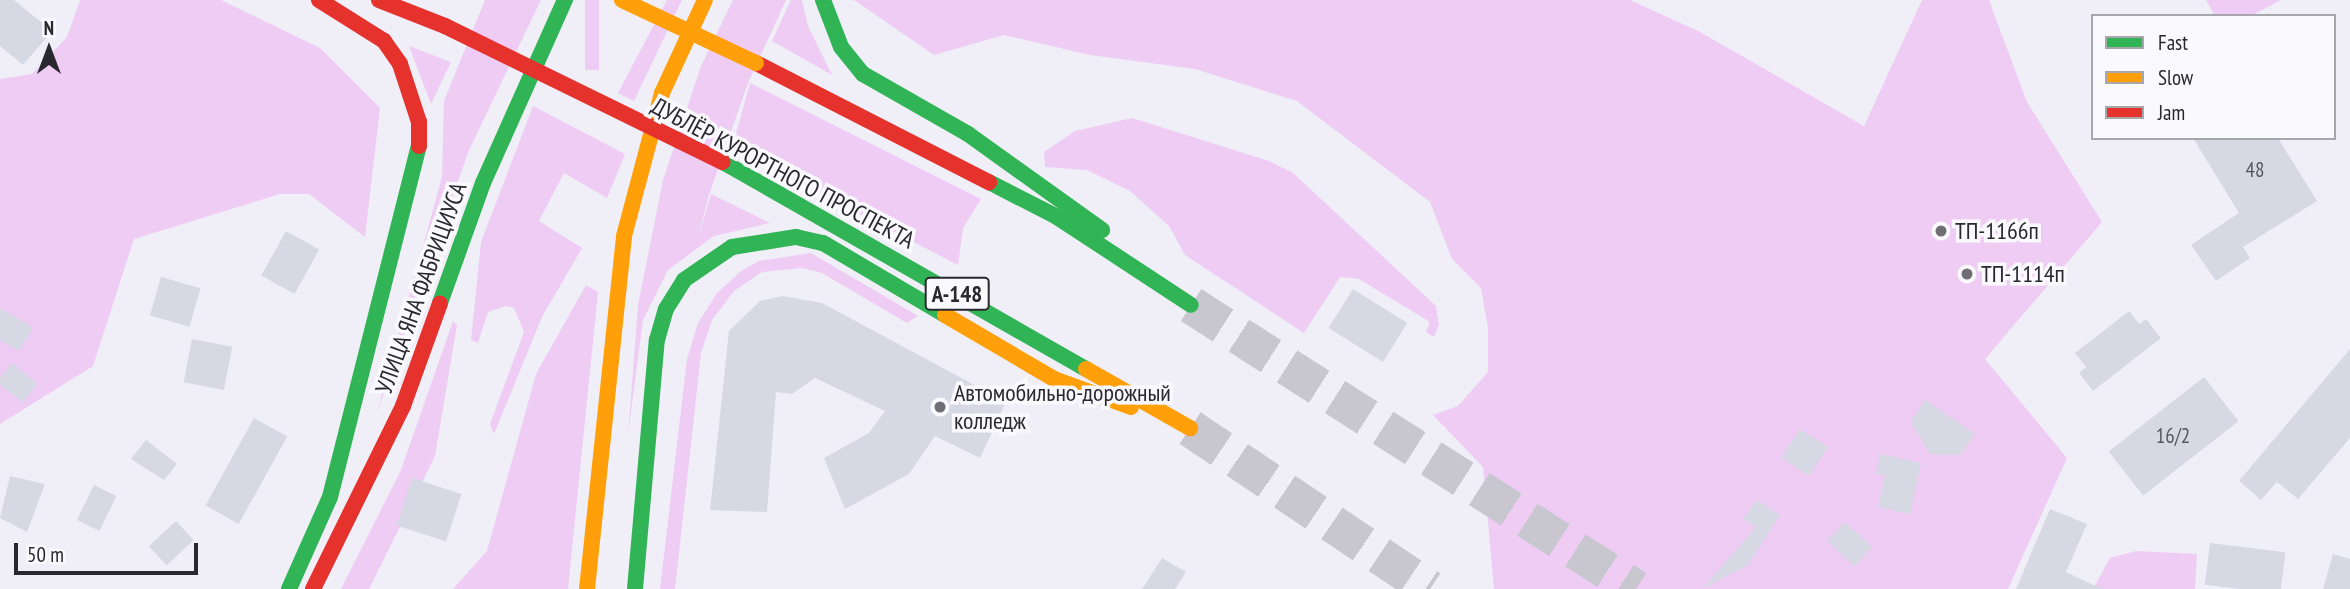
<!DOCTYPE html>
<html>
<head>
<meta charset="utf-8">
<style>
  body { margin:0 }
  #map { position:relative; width:2350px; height:589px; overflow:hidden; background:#f0eff8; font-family:"PT Sans Narrow",sans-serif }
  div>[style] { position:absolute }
  .green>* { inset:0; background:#eeccf4; transform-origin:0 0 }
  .building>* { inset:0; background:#d6d8e4; transform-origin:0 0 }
  .primary-tunnel>* { height:38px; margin-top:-19px; transform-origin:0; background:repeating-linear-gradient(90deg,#c8c7d0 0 38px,transparent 0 57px) }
  .fast>* { height:16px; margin:-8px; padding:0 8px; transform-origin:8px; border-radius:8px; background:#30b455 }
  .slow>* { height:16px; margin:-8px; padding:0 8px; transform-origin:8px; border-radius:8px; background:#ff9f0a }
  .jam>* { height:16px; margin:-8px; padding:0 8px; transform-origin:8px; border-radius:8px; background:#e5322d }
  .slow-bridge>* { height:16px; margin:-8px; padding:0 8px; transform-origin:8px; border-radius:8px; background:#ff9f0a }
  .jam-bridge>* { height:16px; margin:-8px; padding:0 8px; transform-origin:8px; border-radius:8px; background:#e5322d }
  .dots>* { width:19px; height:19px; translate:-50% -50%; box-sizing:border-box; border:4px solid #fafafe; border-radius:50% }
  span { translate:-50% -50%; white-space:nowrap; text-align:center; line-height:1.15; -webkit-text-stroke:7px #fafafe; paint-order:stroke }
  .number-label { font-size:21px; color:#56565e }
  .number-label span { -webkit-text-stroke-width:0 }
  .shield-label span { padding:2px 5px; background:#fafafe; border:2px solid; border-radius:5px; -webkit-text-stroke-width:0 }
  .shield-label { font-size:23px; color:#29282f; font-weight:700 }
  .street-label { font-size:24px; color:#29282f }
  .poi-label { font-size:24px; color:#29282f }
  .left { translate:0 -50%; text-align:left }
  .legend { position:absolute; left:2091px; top:14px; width:245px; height:126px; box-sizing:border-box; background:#fafafe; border:2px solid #a6a6ab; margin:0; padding:9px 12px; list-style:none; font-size:21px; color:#29282f }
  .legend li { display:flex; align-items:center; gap:14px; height:35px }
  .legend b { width:35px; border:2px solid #a6a6ab }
  .north { position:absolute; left:14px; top:14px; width:70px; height:70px; -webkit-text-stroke:5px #fafafe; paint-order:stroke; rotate:0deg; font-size:19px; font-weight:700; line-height:28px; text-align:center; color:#29282f }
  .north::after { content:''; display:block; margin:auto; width:24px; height:32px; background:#29282f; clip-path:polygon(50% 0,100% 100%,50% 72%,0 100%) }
  .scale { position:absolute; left:14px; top:543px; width:184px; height:32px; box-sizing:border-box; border:4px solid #29282f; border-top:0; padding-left:9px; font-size:21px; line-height:24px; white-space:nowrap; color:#29282f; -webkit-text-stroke:5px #fafafe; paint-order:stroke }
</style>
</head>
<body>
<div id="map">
  <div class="green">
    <i style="clip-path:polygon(80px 0,221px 0,320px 48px,380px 108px,365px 237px,309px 194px,280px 194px,134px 239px,93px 366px,0 424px,0 79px,32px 74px,67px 37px)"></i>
    <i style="clip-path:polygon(485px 0,541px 0,469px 150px,377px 413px,442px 177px,444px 101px)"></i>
    <i style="left:585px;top:0;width:14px;height:70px"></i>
    <i style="clip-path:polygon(667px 0,682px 0,634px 101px,618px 93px)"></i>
    <i style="clip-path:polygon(733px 0,786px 0,748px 83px,709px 195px,698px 239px,711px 194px,770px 223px,714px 236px,668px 270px,643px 320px,628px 435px,638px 305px,663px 180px,701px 66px)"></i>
    <i style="clip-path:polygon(791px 0,802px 0,808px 26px,832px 75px,772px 41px)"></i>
    <i style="clip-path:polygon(854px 0,1630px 0,1700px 32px,1864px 126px,1922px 0,1989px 0,2027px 102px,2102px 222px,1985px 359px,2067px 458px,2008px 589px,1494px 589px,1483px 467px,1433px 415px,1458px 406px,1488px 372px,1488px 328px,1481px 288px,1452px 259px,1430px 202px,1297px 101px,1195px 69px,1090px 55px,1004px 35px,934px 55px)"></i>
    <i style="clip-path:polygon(2206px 0,2281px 0,2251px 16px,2215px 16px)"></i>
    <i style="clip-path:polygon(409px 46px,451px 62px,431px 104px)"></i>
    <i style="clip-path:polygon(750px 83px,981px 199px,963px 228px,958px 265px,732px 148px)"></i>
    <i style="clip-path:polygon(533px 106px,625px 154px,607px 198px,564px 173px,539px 221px,582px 248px,542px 317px,494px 434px,490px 424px,524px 332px,514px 308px,506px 306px,488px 312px,478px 343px,471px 340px,481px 242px)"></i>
    <i style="clip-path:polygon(1132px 118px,1269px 161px,1293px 173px,1436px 306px,1439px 325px,1434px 337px,1426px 332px,1430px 322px,1359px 279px,1340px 277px,1304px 333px,1185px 255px,1169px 226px,1130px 191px,1087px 170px,1045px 167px,1044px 152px,1075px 131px)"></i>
    <i style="clip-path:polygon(811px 253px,918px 316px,907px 323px,822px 273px,802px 268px,762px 272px,734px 291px,712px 320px,701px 353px,675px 589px,660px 589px,687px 359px,698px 323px,717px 293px,741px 271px,759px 261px)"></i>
    <i style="clip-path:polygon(586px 285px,598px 292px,568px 589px,453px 589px,487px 551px,536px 374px)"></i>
    <i style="clip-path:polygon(453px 321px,457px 325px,435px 456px,369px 589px,341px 589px,401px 470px)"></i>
    <i style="clip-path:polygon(2136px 551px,2197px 554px,2195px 589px,2093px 589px,2110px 558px)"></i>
  </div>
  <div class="building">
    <i style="clip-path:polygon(0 0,14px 0,52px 31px,23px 65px,0 46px)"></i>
    <i style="clip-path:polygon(2193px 138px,2278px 138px,2317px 201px,2243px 247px,2250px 258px,2216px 281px,2191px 245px,2239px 213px)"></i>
    <i style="left:286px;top:231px;width:38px;height:51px;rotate:29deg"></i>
    <i style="left:161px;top:277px;width:41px;height:40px;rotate:16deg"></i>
    <i style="left:1353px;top:289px;width:64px;height:46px;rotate:32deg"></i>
    <i style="clip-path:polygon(783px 296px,822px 303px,1006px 402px,980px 458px,935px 436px,909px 474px,845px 509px,824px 458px,869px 433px,885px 411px,815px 378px,792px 394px,776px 392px,767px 512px,710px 510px,729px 331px,760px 301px)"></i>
    <i style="clip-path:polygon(0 308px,33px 328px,19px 351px,0 340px)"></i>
    <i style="clip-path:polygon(2129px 311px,2139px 324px,2146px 319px,2161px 338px,2093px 391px,2079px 373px,2086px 367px,2075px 353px)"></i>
    <i style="left:192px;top:339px;width:41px;height:44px;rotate:11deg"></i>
    <i style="clip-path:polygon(2350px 349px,2350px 438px,2298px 499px,2277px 482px,2261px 500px,2239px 481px)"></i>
    <i style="left:12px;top:363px;width:33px;height:24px;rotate:39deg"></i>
    <i style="left:2204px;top:377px;width:56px;height:121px;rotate:52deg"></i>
    <i style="clip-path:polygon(1925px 400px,1975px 434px,1960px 455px,1930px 454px,1911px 422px)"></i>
    <i style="left:254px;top:418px;width:38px;height:100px;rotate:29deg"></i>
    <i style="left:1800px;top:429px;width:33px;height:34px;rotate:33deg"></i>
    <i style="clip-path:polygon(146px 440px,177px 464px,164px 480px,131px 459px)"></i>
    <i style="clip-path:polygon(1880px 454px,1921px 463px,1910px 514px,1878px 507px,1885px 476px,1876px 474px)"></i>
    <i style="clip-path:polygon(10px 476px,45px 484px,27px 532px,0 518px)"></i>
    <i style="left:412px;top:478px;width:52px;height:50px;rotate:18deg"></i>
    <i style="left:94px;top:485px;width:25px;height:39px;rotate:26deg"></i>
    <i style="clip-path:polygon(1756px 500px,1780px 515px,1748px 565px,1702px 589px,1756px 527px,1743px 519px)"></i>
    <i style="clip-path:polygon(2050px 509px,2087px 524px,2066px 572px,2102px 589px,2016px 589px)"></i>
    <i style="left:176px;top:521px;width:26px;height:37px;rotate:47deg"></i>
    <i style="left:1845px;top:522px;width:37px;height:26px;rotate:43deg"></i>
    <i style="left:2210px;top:543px;width:76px;height:42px;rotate:7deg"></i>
    <i style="clip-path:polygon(2333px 554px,2350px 559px,2350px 589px,2323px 589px)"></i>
    <i style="clip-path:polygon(1162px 558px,1186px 572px,1175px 589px,1142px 589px)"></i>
  </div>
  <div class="primary-tunnel">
    <i style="left:1191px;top:305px;width:528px;rotate:32.55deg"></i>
    <i style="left:1190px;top:428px;width:289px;rotate:33.9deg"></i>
  </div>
  <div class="fast">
    <i style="left:823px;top:0;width:50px;rotate:69deg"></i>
    <i style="left:841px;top:47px;width:35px;rotate:51deg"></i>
    <i style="left:863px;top:74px;width:121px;rotate:29.7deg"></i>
    <i style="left:968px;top:134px;width:165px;rotate:35.6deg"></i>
    <i style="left:723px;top:162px;width:418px;rotate:29.7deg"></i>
    <i style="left:989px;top:182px;width:76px;rotate:27.2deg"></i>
    <i style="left:1057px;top:217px;width:160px;rotate:33.3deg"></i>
    <i style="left:440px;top:303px;width:127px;rotate:-70.3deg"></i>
    <i style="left:483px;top:183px;width:201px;rotate:-65.9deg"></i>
    <i style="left:289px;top:589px;width:101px;rotate:-66deg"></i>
    <i style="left:330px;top:497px;width:362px;rotate:-75.8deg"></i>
    <i style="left:635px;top:589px;width:250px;rotate:-85deg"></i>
    <i style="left:657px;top:340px;width:32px;rotate:-74deg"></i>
    <i style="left:666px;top:309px;width:34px;rotate:-58deg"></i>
    <i style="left:684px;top:280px;width:58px;rotate:-34.5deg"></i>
    <i style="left:732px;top:247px;width:65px;rotate:-8.9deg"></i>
    <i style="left:796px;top:237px;width:28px;rotate:13deg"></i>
    <i style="left:823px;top:243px;width:142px;rotate:30.5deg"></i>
  </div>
  <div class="slow">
    <i style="left:945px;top:315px;width:126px;rotate:30.4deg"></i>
    <i style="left:1054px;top:379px;width:82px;rotate:20deg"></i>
    <i style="left:1086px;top:369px;width:120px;rotate:29.6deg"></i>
    <i style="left:587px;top:589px;width:355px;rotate:-84deg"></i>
    <i style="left:624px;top:236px;width:148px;rotate:-75.1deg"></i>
    <i style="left:662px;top:93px;width:102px;rotate:-65.2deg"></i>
  </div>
  <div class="jam">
    <i style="left:319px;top:0;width:77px;rotate:32.2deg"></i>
    <i style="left:384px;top:41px;width:28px;rotate:55deg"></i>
    <i style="left:400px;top:64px;width:61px;rotate:71.9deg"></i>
    <i style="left:419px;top:122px;width:24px;rotate:90deg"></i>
    <i style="left:379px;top:0;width:71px;rotate:21.5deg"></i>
    <i style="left:756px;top:63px;width:262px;rotate:27.1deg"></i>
    <i style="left:313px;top:589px;width:204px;rotate:-63.8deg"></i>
    <i style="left:403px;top:406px;width:109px;rotate:-70.2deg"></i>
  </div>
  <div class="slow-bridge">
    <i style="left:622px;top:0;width:148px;rotate:25.2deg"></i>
  </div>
  <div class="jam-bridge">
    <i style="left:445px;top:26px;width:309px;rotate:26.1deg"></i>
  </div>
  <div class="dots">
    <i style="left:1941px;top:231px;background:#6f6e75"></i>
    <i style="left:1967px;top:274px;background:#6f6e75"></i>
    <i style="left:940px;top:407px;background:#6f6e75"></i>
  </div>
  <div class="number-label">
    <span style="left:2255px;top:170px">48</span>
    <span style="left:2173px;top:436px">16/2</span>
  </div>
  <div class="shield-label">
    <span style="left:957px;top:294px">А-148</span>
  </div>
  <div class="street-label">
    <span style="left:783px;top:173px;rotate:28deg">ДУБЛЁР КУРОРТНОГО ПРОСПЕКТА</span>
    <span style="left:421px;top:288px;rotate:-70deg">УЛИЦА ЯНА ФАБРИЦИУСА</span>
  </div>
  <div class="poi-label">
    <span class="left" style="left:1955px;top:231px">ТП-1166п</span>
    <span class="left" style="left:1981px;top:274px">ТП-1114п</span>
    <span class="left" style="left:954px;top:407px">Автомобильно-дорожный<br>колледж</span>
  </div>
  <ul class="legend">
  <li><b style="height:9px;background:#30b455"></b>Fast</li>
  <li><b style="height:9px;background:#ff9f0a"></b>Slow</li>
  <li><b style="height:9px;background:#e5322d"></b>Jam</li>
  </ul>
  <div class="north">N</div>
  <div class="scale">50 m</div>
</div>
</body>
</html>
